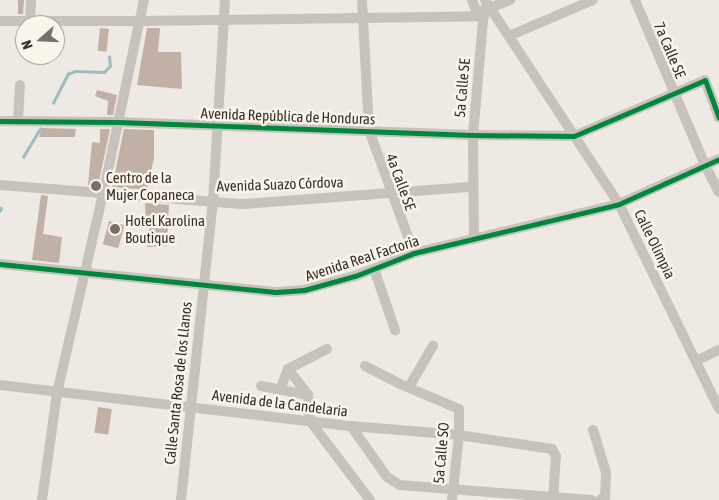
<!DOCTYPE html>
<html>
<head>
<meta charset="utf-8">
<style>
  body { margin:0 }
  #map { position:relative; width:719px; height:500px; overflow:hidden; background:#eeeae3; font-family:"Asap Condensed",sans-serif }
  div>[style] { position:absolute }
  .stream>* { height:2.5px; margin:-1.25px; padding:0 1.25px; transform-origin:1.25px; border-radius:1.25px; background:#9fbcbf }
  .building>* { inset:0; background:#c1b0a5; transform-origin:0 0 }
  .minor>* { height:10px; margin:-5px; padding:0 5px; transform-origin:5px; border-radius:5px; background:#c7c2bc }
  .cycleway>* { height:5px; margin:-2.5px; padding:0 2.5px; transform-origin:2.5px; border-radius:2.5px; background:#00873e }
  .dots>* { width:14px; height:14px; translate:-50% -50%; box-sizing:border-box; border:2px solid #faf5eb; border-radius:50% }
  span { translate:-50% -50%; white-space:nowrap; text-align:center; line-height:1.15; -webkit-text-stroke:5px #faf5eb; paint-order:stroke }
  .street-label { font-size:15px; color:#383029 }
  .poi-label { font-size:15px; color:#383029 }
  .left { translate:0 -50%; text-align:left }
  .north { position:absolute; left:15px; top:15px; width:50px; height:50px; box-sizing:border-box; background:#faf5eb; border:1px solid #aca69d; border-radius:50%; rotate:250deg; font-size:14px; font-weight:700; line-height:20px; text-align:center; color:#383029 }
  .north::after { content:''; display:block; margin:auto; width:18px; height:22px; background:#78716a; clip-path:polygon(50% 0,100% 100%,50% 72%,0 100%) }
</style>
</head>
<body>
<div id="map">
  <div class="stream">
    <i style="left:53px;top:103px;width:33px;rotate:-63deg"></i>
    <i style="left:68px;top:74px;width:8px;rotate:-23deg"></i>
    <i style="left:75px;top:71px;width:29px;rotate:2deg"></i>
    <i style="left:104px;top:72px;width:8px;rotate:-45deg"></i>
    <i style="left:110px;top:66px;width:9px;rotate:-96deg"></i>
    <i style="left:23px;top:157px;width:33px;rotate:-59deg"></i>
    <i style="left:0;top:211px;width:3px;rotate:-72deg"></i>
  </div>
  <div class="building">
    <i style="clip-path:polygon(18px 0,24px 0,23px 14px,18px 14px)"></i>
    <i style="left:100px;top:28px;width:9px;height:23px;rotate:6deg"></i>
    <i style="clip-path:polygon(147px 28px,160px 28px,158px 52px,181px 52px,182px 89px,137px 85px)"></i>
    <i style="clip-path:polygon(97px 90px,117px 95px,113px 115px,107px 115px,108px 101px,95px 96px)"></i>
    <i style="clip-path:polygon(42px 128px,76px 129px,75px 137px,39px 137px)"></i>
    <i style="clip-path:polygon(100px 129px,110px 129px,98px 186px,88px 185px,92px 142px,100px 143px)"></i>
    <i style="clip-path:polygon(124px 129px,154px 130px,154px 158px,147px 190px,112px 187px)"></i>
    <i style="clip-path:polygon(41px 195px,48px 196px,43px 234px,62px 237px,59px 263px,32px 260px)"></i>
    <i style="clip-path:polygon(145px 203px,169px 205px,167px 246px,147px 247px,150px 223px,146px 223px)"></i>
    <i style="left:109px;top:221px;width:16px;height:24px;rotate:15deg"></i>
    <i style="left:98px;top:407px;width:14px;height:26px;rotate:8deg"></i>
  </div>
  <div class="minor">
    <i style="left:362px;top:0;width:130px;rotate:86.9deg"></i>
    <i style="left:369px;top:130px;width:131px;rotate:69.9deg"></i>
    <i style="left:472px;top:0;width:17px;rotate:69deg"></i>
    <i style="left:485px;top:0;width:244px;rotate:56.7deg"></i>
    <i style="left:619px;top:204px;width:228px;rotate:64deg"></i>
    <i style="left:635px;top:0;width:179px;rotate:67deg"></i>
    <i style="left:705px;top:165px;width:30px;rotate:63deg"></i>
    <i style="left:490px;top:8px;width:22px;rotate:-22deg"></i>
    <i style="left:0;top:21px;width:140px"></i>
    <i style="left:140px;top:21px;width:344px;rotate:-0.8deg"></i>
    <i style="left:30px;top:21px;width:21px;rotate:-87deg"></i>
    <i style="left:509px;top:36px;width:91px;rotate:-23.2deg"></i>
    <i style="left:0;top:121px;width:118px;rotate:0.5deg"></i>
    <i style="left:118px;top:122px;width:355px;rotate:2.1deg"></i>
    <i style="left:473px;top:135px;width:101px;rotate:0.6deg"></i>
    <i style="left:574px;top:136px;width:142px;rotate:-23.1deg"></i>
    <i style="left:705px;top:80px;width:40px;rotate:69.8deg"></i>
    <i style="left:18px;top:121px;width:36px;rotate:-87deg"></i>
    <i style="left:0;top:185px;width:245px;rotate:4.5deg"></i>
    <i style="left:244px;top:204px;width:229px;rotate:-4.3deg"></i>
    <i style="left:474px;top:239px;width:104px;rotate:-90.6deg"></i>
    <i style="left:473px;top:135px;width:126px;rotate:-85deg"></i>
    <i style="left:0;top:264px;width:277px;rotate:5.8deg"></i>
    <i style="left:276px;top:292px;width:28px;rotate:-4deg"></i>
    <i style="left:304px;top:290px;width:53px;rotate:-15.4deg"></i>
    <i style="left:355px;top:276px;width:63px;rotate:-21.3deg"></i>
    <i style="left:414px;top:253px;width:211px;rotate:-13.4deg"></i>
    <i style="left:619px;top:204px;width:110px;rotate:-24.2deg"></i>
    <i style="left:374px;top:269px;width:65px;rotate:71deg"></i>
    <i style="left:327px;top:349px;width:44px;rotate:152.9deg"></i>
    <i style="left:288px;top:369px;width:33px;rotate:52deg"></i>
    <i style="left:308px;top:395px;width:26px;rotate:86deg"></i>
    <i style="left:310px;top:421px;width:99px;rotate:52.8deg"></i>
    <i style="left:696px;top:361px;width:25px;rotate:-26deg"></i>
    <i style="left:365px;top:366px;width:39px;rotate:27deg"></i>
    <i style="left:400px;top:384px;width:64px;rotate:23deg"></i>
    <i style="left:459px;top:409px;width:26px;rotate:90deg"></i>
    <i style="left:459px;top:435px;width:65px;rotate:96.1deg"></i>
    <i style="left:0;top:385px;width:353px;rotate:6.7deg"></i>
    <i style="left:351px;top:426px;width:108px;rotate:4.8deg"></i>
    <i style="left:459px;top:435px;width:94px;rotate:8.6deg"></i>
    <i style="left:552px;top:449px;width:8px;rotate:60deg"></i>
    <i style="left:556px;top:456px;width:44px;rotate:93.9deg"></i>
    <i style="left:261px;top:386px;width:48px;rotate:10.8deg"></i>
    <i style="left:409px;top:387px;width:48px;rotate:-59.7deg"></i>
    <i style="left:280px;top:390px;width:22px;rotate:-69deg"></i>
    <i style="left:351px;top:426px;width:62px;rotate:54.8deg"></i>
    <i style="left:387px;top:477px;width:15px;rotate:32deg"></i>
    <i style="left:400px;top:485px;width:192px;rotate:4.5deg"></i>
    <i style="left:593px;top:430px;width:44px;rotate:72.8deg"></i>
    <i style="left:606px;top:472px;width:25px;rotate:92deg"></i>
    <i style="left:605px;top:497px;width:6px;rotate:149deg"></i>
    <i style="left:42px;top:500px;width:108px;rotate:-82deg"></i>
    <i style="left:57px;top:393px;width:204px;rotate:-77deg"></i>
    <i style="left:103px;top:194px;width:198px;rotate:-78.1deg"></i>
    <i style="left:181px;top:500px;width:300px;rotate:-83.9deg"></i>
    <i style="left:213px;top:202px;width:202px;rotate:-86.6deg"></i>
  </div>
  <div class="cycleway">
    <i style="left:0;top:121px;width:118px;rotate:0.5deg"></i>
    <i style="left:118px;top:122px;width:355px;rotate:2.1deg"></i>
    <i style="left:473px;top:135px;width:101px;rotate:0.6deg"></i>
    <i style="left:574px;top:136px;width:142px;rotate:-23.1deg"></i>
    <i style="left:705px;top:80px;width:40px;rotate:69.8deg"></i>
    <i style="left:0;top:264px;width:277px;rotate:5.8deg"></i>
    <i style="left:276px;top:292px;width:28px;rotate:-4deg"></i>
    <i style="left:304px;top:290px;width:53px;rotate:-15.4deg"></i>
    <i style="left:355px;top:276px;width:63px;rotate:-21.3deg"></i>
    <i style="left:414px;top:253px;width:211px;rotate:-13.4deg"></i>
    <i style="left:619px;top:204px;width:110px;rotate:-24.2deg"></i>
  </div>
  <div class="dots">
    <i style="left:96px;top:186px;background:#78716a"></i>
    <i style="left:115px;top:229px;background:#78716a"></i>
  </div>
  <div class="street-label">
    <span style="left:670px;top:50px;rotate:67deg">7a Calle SE</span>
    <span style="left:462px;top:88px;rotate:-85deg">5a Calle SE</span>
    <span style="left:288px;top:116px;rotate:2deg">Avenida República de Honduras</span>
    <span style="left:401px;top:182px;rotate:70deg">4a Calle SE</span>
    <span style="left:280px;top:184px;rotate:-2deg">Avenida Suazo Córdova</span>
    <span style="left:655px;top:244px;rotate:64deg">Calle Olimpia</span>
    <span style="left:362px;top:258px;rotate:-18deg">Avenida Real Factoría</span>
    <span style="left:178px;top:383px;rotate:-84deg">Calle Santa Rosa de los Llanos</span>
    <span style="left:280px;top:403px;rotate:7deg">Avenida de la Candelaria</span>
    <span style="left:441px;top:453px;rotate:-85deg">5a Calle SO</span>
  </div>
  <div class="poi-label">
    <span class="left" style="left:106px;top:186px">Centro de la<br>Mujer Copaneca</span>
    <span class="left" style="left:125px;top:229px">Hotel Karolina<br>Boutique</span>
  </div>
  <div class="north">N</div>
</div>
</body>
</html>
